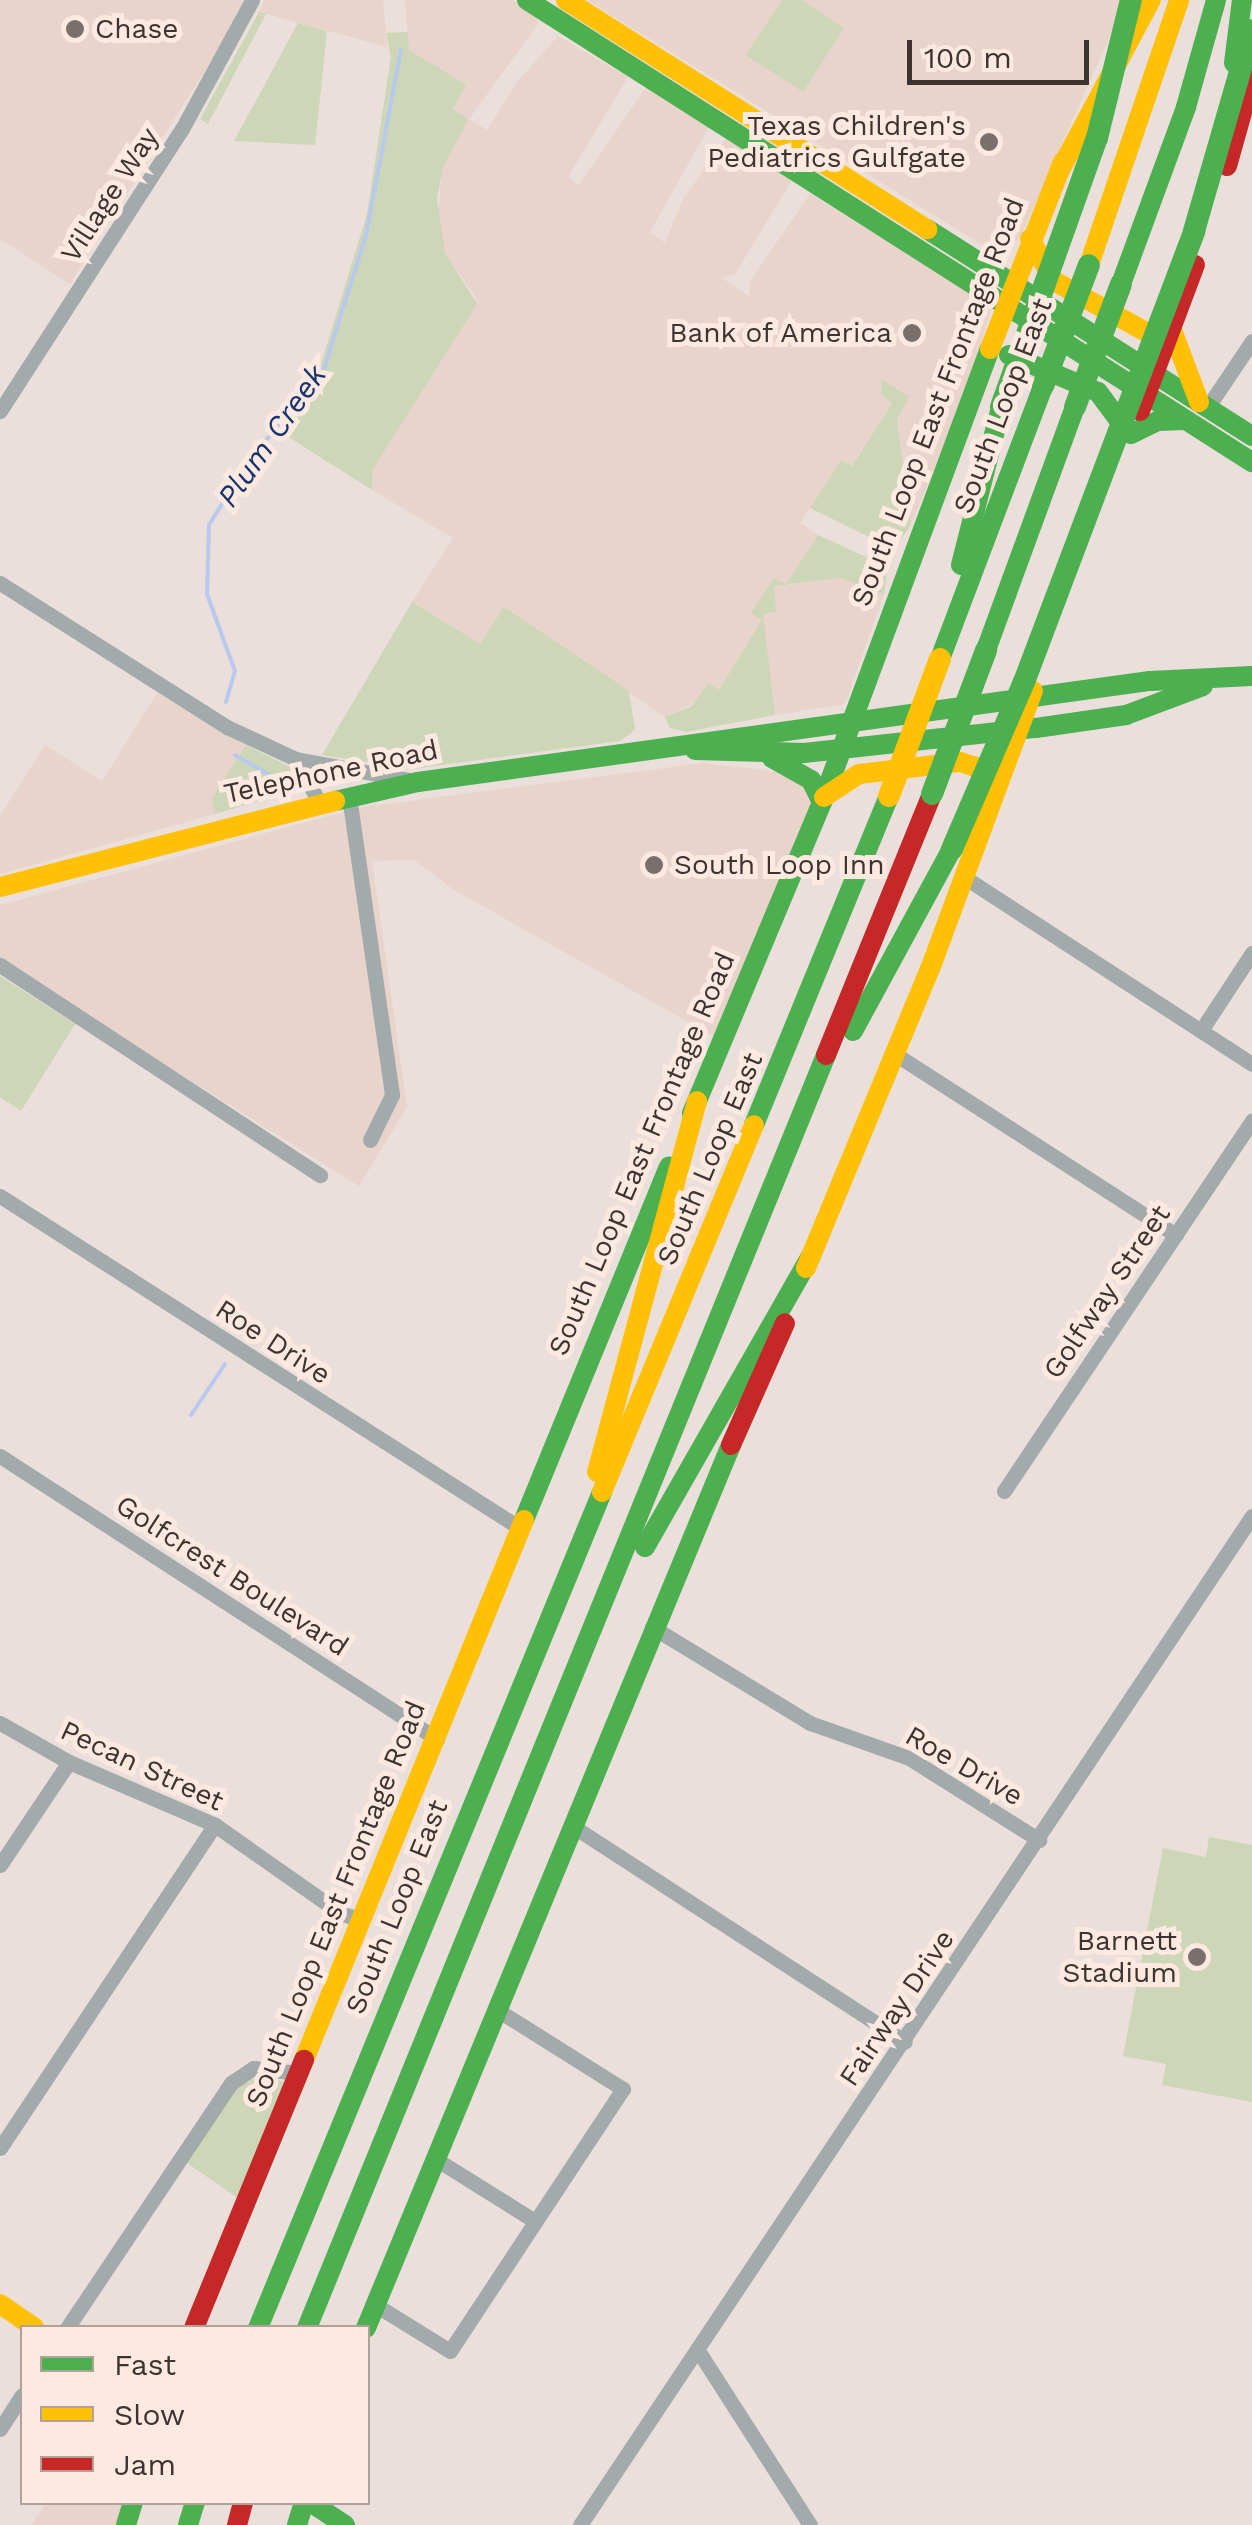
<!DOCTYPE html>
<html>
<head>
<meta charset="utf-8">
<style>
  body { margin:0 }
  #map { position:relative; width:1252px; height:2525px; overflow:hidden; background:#eadfda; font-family:"Work Sans",sans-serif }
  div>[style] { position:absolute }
  .built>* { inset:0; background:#e8d4cb }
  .green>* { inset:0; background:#cdd6b6 }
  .stream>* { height:4px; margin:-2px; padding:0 2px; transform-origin:2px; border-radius:2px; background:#b8c9ed }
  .street>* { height:15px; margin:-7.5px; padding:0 7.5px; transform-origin:7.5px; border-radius:7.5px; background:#a3aaac }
  .fast>* { height:20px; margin:-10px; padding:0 10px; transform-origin:10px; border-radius:10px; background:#4caf50 }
  .slow>* { height:20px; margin:-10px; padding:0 10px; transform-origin:10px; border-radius:10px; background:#ffc107 }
  .jam>* { height:20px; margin:-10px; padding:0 10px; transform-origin:10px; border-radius:10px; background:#c62828 }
  .fast-bridge>* { height:22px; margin:-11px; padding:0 11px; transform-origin:11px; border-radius:11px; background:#4caf50 }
  .slow-bridge>* { height:22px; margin:-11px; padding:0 11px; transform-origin:11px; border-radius:11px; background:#ffc107 }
  .dots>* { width:28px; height:28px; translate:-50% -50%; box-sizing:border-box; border:5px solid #fee9e0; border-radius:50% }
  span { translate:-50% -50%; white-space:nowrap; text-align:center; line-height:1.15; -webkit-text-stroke:10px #fee9e0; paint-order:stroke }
  .poi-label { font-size:28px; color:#3c3431 }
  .left { translate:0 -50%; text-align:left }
  .right { translate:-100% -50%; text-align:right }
  .street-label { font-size:28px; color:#3c3431 }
  .water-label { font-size:30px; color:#153471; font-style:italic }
  .legend { position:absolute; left:20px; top:2325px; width:350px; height:180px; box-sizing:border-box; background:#fee9e0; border:2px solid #b0a19a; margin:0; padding:12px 18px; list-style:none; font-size:30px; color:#3c3431 }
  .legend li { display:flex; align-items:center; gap:20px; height:50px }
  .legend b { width:50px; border:2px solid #b0a19a }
  .scale { position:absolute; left:907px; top:40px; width:182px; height:45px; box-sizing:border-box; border:5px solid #3c3431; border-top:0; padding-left:12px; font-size:30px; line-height:35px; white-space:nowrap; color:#3c3431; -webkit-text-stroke:8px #fee9e0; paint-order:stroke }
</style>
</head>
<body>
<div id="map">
  <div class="built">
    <i style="clip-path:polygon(0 0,243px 0,218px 50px,70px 284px,0 239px)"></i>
    <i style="clip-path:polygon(264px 0,383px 0,387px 47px,259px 12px)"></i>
    <i style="clip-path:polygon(405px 0,513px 0,537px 15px,538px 24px,469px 119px,487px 130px,517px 82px,558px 36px,628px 77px,568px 177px,579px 185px,646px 87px,709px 127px,650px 232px,665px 243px,683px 199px,726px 139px,792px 180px,735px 274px,722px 278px,749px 296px,750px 281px,810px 194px,992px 306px,970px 381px,911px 525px,897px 420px,908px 397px,882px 382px,882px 395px,892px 402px,851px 467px,841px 460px,800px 523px,818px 535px,787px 585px,841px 578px,884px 594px,845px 704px,775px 715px,763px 620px,719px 691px,665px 717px,505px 608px,481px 645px,412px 602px,453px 538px,372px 490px,373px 469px,476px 298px,445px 252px,438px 217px,442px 168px,456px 138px,453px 109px,409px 50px)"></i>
    <i style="clip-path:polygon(587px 0,1126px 0,1020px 238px,998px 255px)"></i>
    <i style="clip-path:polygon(157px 693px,246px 745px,212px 798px,215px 814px,0 874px,0 816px,45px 745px,102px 781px)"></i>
    <i style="clip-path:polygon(703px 763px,786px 773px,801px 780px,812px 802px,715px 1037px,454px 890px,414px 860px,372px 861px,407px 1107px,359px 1186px,0 961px,0 905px,362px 807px)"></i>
    <i style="clip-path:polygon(46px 2503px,126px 2503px,119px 2525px,31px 2525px)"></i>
  </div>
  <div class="green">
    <i style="clip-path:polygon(782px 0,802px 0,844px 28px,803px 92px,746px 55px)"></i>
    <i style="clip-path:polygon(259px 12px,266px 14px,208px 124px,200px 119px)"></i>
    <i style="clip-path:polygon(298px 23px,327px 31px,315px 145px,234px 141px)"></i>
    <i style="clip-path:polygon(408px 32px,409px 50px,466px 85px,453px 109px,468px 119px,443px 168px,437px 199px,445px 252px,477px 304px,373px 469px,372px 490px,279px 431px,321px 364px,367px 214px,391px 57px,386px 33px)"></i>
    <i style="clip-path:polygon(881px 379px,909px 397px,897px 420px,911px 525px,894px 549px,810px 508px,841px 460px,852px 466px,892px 403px,882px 395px)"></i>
    <i style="clip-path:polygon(818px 535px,888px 567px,884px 594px,841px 578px,774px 586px,776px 612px,763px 614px,775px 715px,686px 732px,670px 728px,665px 717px,692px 706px,708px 683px,719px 690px,762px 620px,751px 613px,774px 578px,786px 584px)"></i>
    <i style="clip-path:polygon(412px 602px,480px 644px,504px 607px,629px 691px,635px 730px,620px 741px,412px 769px,322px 755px)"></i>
    <i style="clip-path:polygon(246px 745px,290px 767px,297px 774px,295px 790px,215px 814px,212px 798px)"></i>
    <i style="clip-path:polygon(0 976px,75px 1024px,21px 1111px,0 1097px)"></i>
    <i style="clip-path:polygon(1209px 1837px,1252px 1845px,1252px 2102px,1162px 2085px,1166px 2064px,1123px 2056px,1163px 1848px,1206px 1857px)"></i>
    <i style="clip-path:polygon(260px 2075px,288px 2083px,239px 2199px,187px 2163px,235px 2089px)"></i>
  </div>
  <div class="stream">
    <i style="left:226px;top:702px;width:32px;rotate:-74deg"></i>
    <i style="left:235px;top:671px;width:82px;rotate:-110deg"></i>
    <i style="left:207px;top:594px;width:69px;rotate:-88.3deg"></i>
    <i style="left:209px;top:525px;width:67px;rotate:-58.4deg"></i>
    <i style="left:244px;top:468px;width:130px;rotate:-51.5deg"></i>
    <i style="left:325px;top:366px;width:137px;rotate:-72.6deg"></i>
    <i style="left:366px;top:235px;width:188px;rotate:-79.3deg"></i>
    <i style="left:235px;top:755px;width:64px;rotate:30.2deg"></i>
    <i style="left:191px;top:1415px;width:61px;rotate:-56.3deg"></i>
  </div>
  <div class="street">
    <i style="left:1207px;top:408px;width:81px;rotate:-56.1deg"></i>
    <i style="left:0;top:411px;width:336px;rotate:-57.2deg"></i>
    <i style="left:182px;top:129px;width:147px;rotate:-61.5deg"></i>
    <i style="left:0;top:583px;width:269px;rotate:32.4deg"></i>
    <i style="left:227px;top:727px;width:76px;rotate:24.9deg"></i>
    <i style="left:296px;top:759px;width:121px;rotate:10.5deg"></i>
    <i style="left:296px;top:759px;width:49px;rotate:61.9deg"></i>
    <i style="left:349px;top:796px;width:302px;rotate:81.8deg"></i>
    <i style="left:392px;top:1095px;width:50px;rotate:116.1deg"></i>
    <i style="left:964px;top:877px;width:343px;rotate:33deg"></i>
    <i style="left:0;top:965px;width:383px;rotate:33.3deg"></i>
    <i style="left:1202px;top:1029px;width:91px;rotate:-56.7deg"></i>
    <i style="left:895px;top:1054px;width:334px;rotate:32.8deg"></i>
    <i style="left:0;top:1196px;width:617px;rotate:32.56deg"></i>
    <i style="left:0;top:1456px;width:521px;rotate:32.93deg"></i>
    <i style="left:1004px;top:1491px;width:446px;rotate:-56.2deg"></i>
    <i style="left:652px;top:1627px;width:185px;rotate:31.3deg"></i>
    <i style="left:810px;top:1723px;width:105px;rotate:19.5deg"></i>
    <i style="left:909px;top:1758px;width:154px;rotate:32.2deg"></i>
    <i style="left:0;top:1723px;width:79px;rotate:29.5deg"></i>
    <i style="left:69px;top:1762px;width:159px;rotate:23.3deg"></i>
    <i style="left:215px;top:1825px;width:153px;rotate:35.1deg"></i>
    <i style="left:340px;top:1913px;width:23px;rotate:18deg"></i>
    <i style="left:571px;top:1825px;width:398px;rotate:33deg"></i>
    <i style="left:0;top:1865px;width:124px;rotate:-56.2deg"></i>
    <i style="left:0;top:2148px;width:388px;rotate:-56.4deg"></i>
    <i style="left:434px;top:2158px;width:119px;rotate:32deg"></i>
    <i style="left:374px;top:2304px;width:89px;rotate:31.7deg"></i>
    <i style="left:450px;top:2351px;width:314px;rotate:-56.6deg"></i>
    <i style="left:623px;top:2089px;width:150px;rotate:-147.8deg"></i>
    <i style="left:67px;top:2328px;width:295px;rotate:-56.2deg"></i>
    <i style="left:231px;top:2083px;width:27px;rotate:-34deg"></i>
    <i style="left:253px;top:2068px;width:46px;rotate:6.2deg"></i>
    <i style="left:697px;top:2349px;width:209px;rotate:57.3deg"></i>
    <i style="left:0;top:2429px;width:40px;rotate:-57.1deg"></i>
    <i style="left:580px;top:2525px;width:1212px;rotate:-56.34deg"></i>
  </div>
  <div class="fast">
    <i style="left:527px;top:0;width:860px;rotate:32.51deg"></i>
    <i style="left:1234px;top:63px;width:64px;rotate:-82.8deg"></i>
    <i style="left:927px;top:229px;width:385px;rotate:32.5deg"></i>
    <i style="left:1121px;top:284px;width:189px;rotate:-69.8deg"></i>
    <i style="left:1186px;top:107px;width:111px;rotate:-74.3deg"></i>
    <i style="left:1009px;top:355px;width:96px;rotate:22.6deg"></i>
    <i style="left:1098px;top:392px;width:49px;rotate:53.4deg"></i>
    <i style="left:1131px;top:434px;width:30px;rotate:-26deg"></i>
    <i style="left:1158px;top:421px;width:27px;rotate:-2deg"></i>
    <i style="left:961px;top:565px;width:163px;rotate:-75.8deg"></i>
    <i style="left:986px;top:650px;width:259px;rotate:-69.9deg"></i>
    <i style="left:940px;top:659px;width:292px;rotate:-69.3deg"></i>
    <i style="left:695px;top:750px;width:109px;rotate:1.6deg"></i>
    <i style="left:804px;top:753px;width:233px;rotate:-6.2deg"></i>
    <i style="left:1036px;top:728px;width:91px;rotate:-8.2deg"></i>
    <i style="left:1126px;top:715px;width:82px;rotate:-20.6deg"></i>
    <i style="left:772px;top:758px;width:45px;rotate:29.4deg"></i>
    <i style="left:811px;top:780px;width:25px;rotate:64deg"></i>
    <i style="left:335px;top:801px;width:85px;rotate:-12.9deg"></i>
    <i style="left:418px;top:782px;width:739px;rotate:-7.86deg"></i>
    <i style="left:1150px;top:681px;width:102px;rotate:-2.8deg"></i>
    <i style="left:853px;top:1031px;width:207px;rotate:-61.5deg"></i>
    <i style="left:692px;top:1113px;width:342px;rotate:-67.3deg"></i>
    <i style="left:824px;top:797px;width:478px;rotate:-69.7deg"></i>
    <i style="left:754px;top:1125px;width:356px;rotate:-67.7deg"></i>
    <i style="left:524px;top:1520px;width:382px;rotate:-67.7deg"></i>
    <i style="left:645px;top:1547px;width:335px;rotate:-60.3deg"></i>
    <i style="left:258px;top:2328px;width:904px;rotate:-67.63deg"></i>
    <i style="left:307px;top:2328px;width:1375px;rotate:-67.82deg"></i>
    <i style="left:366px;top:2328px;width:955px;rotate:-67.54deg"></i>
    <i style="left:310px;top:2502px;width:42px;rotate:33.3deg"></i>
    <i style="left:126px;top:2525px;width:24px;rotate:-73deg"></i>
    <i style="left:188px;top:2525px;width:24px;rotate:-73deg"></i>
    <i style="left:297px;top:2525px;width:24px;rotate:-73deg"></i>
  </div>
  <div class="slow">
    <i style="left:566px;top:0;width:428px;rotate:32.4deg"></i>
    <i style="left:1059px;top:172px;width:195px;rotate:-61.9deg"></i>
    <i style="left:1030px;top:239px;width:48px;rotate:60.3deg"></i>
    <i style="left:1054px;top:281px;width:107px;rotate:29deg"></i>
    <i style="left:1148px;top:333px;width:24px;rotate:-7deg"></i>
    <i style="left:1172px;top:330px;width:77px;rotate:69.4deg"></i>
    <i style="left:1089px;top:265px;width:280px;rotate:-71.2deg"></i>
    <i style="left:990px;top:349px;width:201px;rotate:-68.7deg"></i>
    <i style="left:824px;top:797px;width:42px;rotate:-33.3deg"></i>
    <i style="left:859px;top:774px;width:102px;rotate:-6.8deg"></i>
    <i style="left:960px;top:762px;width:17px;rotate:17deg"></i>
    <i style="left:976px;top:767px;width:24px;rotate:54deg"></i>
    <i style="left:0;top:887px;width:346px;rotate:-14.4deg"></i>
    <i style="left:806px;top:1268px;width:332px;rotate:-67.5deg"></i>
    <i style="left:933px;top:961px;width:288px;rotate:-69.7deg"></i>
    <i style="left:597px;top:1472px;width:384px;rotate:-74.9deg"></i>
    <i style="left:602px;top:1492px;width:397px;rotate:-67.5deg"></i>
    <i style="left:304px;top:2060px;width:583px;rotate:-67.83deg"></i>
    <i style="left:0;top:2304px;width:42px;rotate:34.4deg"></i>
  </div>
  <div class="jam">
    <i style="left:1227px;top:166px;width:92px;rotate:-74.3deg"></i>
    <i style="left:1140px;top:411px;width:156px;rotate:-69.4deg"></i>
    <i style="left:826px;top:1055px;width:282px;rotate:-67.9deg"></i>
    <i style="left:731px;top:1445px;width:133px;rotate:-66.1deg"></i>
    <i style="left:194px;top:2328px;width:290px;rotate:-67.7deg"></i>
    <i style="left:237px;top:2525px;width:24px;rotate:-75deg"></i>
  </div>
  <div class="fast-bridge">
    <i style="left:1043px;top:386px;width:129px;rotate:-69.2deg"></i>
    <i style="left:1001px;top:407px;width:286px;rotate:-70.4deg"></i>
    <i style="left:1097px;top:138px;width:142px;rotate:-76.2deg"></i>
    <i style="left:1075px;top:407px;width:131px;rotate:-69.5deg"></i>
    <i style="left:932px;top:794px;width:154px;rotate:-69.4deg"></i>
    <i style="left:952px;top:849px;width:182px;rotate:-66.7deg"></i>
    <i style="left:1024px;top:682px;width:482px;rotate:-69.3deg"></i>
    <i style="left:1194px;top:231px;width:209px;rotate:-73.9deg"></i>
  </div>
  <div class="slow-bridge">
    <i style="left:889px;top:796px;width:146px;rotate:-69.6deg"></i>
  </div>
  <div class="dots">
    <i style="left:75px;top:29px;background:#79706c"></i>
    <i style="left:989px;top:142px;background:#79706c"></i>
    <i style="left:912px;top:333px;background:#79706c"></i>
    <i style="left:654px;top:865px;background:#79706c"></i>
    <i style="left:1197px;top:1957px;background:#79706c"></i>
  </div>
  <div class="poi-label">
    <span class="left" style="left:95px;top:29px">Chase</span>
    <span class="right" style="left:966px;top:142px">Texas Children's<br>Pediatrics Gulfgate</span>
    <span class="right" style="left:892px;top:333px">Bank of America</span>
    <span class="left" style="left:674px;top:865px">South Loop Inn</span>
    <span class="right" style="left:1177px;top:1957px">Barnett<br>Stadium</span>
  </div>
  <div class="street-label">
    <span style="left:110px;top:195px;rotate:-57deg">Village Way</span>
    <span style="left:938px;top:402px;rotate:-69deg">South Loop East Frontage Road</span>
    <span style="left:1003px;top:406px;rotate:-69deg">South Loop East</span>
    <span style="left:331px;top:772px;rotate:-12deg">Telephone Road</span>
    <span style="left:642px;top:1154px;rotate:-67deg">South Loop East Frontage Road</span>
    <span style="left:710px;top:1159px;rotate:-67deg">South Loop East</span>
    <span style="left:1107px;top:1292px;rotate:-56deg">Golfway Street</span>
    <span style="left:273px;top:1342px;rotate:33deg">Roe Drive</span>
    <span style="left:232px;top:1576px;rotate:33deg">Golfcrest Boulevard</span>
    <span style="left:142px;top:1766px;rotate:25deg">Pecan Street</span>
    <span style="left:964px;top:1766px;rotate:30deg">Roe Drive</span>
    <span style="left:336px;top:1904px;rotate:-68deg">South Loop East Frontage Road</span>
    <span style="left:397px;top:1907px;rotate:-68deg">South Loop East</span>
    <span style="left:897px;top:2008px;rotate:-56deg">Fairway Drive</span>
  </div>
  <div class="water-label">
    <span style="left:272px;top:436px;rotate:-55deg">Plum Creek</span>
  </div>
  <ul class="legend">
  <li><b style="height:12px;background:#4caf50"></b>Fast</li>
  <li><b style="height:12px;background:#ffc107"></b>Slow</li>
  <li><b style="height:12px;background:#c62828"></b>Jam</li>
  </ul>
  <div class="scale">100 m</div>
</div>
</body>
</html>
